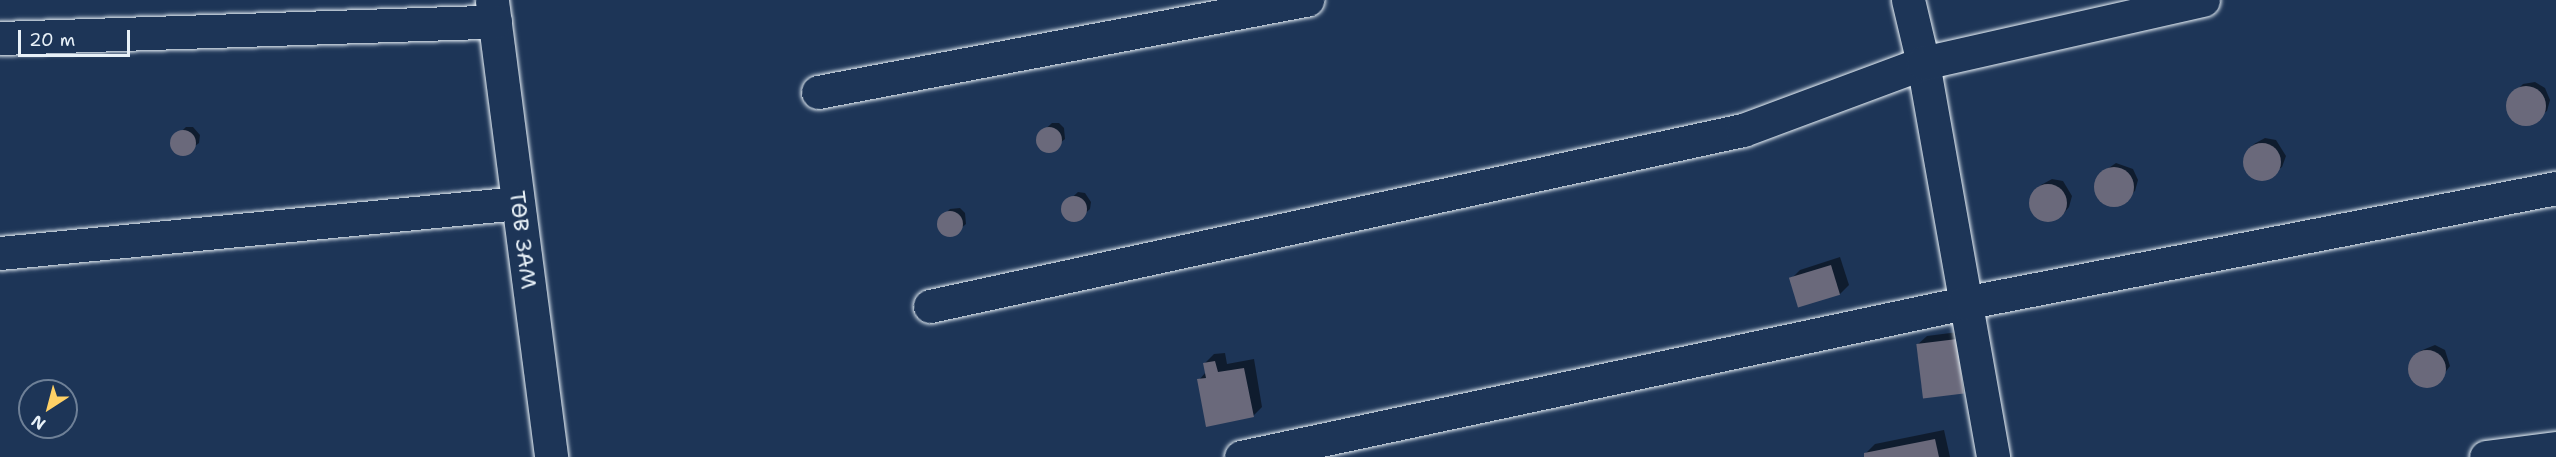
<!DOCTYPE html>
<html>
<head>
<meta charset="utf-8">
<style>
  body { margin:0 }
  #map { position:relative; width:2556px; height:457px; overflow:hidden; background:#1d3557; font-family:"Shantell Sans",sans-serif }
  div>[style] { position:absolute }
  .shadow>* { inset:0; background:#0007 }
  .building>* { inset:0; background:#6a697b; transform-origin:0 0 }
  .round { border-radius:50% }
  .roads { filter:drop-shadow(0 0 2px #e8f1f8) drop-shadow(0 0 2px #e8f1f8) }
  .minor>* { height:33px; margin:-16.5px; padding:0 16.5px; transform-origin:16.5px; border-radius:16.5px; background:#1d3557 }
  span { translate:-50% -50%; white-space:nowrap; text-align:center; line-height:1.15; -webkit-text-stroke:4.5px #1d3557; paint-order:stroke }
  .street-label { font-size:22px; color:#e8f1f8 }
  .north { position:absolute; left:18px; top:379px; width:60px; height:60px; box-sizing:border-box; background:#1d3557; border:2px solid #6e8097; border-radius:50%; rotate:216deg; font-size:16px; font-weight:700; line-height:24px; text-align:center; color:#e8f1f8 }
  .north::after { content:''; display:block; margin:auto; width:21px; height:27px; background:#ffd166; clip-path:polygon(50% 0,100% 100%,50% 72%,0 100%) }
  .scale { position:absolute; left:18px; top:30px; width:112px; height:27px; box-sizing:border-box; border:3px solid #e8f1f8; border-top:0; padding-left:8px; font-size:18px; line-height:21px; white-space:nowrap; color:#e8f1f8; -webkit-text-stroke:4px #1d3557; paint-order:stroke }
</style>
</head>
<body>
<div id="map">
  <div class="shadow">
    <i style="clip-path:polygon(2535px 82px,2545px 88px,2550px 100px,2547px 111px,2526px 124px,2515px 120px,2508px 111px,2513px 94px,2523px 84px)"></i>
    <i style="clip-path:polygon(1052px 123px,1059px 123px,1064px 128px,1065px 139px,1050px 151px,1042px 149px,1038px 143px,1038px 136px)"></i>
    <i style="clip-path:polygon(186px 127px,193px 127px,200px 135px,199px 143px,183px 155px,176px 153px,172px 147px,172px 140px)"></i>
    <i style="clip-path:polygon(2265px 138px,2276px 140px,2286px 156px,2282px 167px,2262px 180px,2251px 176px,2244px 167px,2245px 155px,2254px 144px)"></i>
    <i style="clip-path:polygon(2116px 163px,2133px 169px,2138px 180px,2135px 191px,2119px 204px,2102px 201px,2096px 192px,2100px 174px)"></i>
    <i style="clip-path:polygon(2052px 179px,2063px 181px,2072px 196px,2069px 207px,2064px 213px,2054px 220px,2042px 220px,2031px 207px,2032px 196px,2041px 185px)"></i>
    <i style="clip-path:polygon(1078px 192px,1085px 193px,1091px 202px,1090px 209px,1079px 219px,1071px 220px,1064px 212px,1064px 205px)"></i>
    <i style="clip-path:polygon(960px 208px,965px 213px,966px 224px,954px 234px,947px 235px,939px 227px,939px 220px,950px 209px)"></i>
    <i style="clip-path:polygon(1840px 257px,1849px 285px,1840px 294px,1791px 279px,1800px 270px)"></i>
    <i style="clip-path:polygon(1966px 331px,1973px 383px,1963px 393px,1917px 345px,1927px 336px)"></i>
    <i style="clip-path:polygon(2435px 345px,2445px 350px,2450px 366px,2438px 382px,2427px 386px,2417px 382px,2410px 367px,2420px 351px)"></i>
    <i style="clip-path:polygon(1225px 353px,1227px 364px,1254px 359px,1262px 407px,1253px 416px,1199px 380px,1206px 372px,1204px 364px,1214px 354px)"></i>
    <i style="clip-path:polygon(1944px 430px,1950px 457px,1866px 457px,1865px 454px,1875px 444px)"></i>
  </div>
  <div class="building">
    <i class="round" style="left:2506px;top:86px;width:40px;height:40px"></i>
    <i class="round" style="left:1036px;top:127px;width:26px;height:26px"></i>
    <i class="round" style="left:170px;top:130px;width:26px;height:26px"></i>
    <i class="round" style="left:2243px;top:143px;width:38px;height:38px"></i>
    <i class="round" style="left:2094px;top:167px;width:40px;height:40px"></i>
    <i class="round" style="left:2029px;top:184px;width:38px;height:38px"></i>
    <i class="round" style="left:1061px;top:196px;width:26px;height:26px"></i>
    <i class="round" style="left:937px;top:211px;width:26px;height:26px"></i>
    <i style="left:1831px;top:265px;width:31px;height:44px;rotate:73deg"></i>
    <i style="left:1957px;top:339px;width:55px;height:41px;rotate:83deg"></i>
    <i class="round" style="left:2408px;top:350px;width:38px;height:38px"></i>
    <i style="clip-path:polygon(1215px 361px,1218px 372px,1244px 368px,1254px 417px,1206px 427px,1197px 379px,1206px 378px,1203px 363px)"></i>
    <i style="clip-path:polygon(1935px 439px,1939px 457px,1864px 457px,1864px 453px)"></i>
  </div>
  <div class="roads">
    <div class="minor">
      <i style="left:1908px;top:0;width:65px;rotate:76.6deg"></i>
      <i style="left:1923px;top:63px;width:400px;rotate:79.9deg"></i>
      <i style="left:492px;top:1px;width:460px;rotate:82.6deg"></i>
      <i style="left:0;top:38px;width:495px;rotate:-1.9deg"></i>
      <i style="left:818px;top:92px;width:498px;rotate:-10.7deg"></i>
      <i style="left:0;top:253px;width:520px;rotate:-5.51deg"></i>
      <i style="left:930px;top:306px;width:832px;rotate:-12.22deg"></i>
      <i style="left:1743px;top:130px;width:192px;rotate:-20.4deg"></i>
      <i style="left:1923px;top:63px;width:287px;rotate:-12.7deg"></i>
      <i style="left:1241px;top:457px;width:739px;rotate:-12.02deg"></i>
      <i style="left:1964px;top:303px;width:603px;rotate:-10.99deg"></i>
      <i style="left:2486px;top:457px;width:71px;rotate:-7.3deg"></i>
    </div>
  </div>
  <div class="street-label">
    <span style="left:523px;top:240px;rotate:83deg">ТӨВ ЗАМ</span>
  </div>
  <div class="north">N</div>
  <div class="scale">20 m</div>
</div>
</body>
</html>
